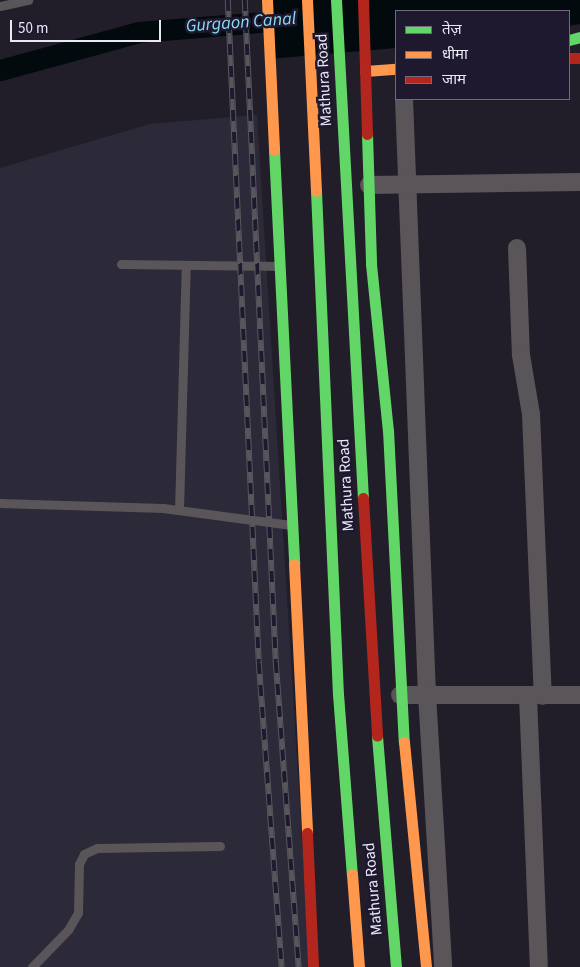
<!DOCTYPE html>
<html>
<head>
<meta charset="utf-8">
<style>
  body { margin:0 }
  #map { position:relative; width:580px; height:967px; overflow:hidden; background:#211e2a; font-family:"Source Sans 3","Noto Sans Devanagari",sans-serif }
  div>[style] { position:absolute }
  .industrial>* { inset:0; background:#2c2938 }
  .water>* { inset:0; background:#030a0e }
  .canal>* { height:21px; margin:-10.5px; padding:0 10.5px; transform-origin:10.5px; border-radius:10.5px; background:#030a0e }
  .lane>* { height:9px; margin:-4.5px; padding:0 4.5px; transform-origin:4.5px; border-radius:4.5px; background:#5a5558 }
  .street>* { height:18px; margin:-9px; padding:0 9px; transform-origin:9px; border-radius:9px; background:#5a5558 }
  .fast>* { height:11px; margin:-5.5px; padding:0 5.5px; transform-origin:5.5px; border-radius:5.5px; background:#63d668 }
  .slow>* { height:11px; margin:-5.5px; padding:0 5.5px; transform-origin:5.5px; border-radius:5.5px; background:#ff974d }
  .jam>* { height:11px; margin:-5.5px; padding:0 5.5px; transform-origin:5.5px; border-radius:5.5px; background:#b3261e }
  .rail>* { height:5.5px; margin-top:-2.75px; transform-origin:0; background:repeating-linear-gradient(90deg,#1e192f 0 11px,#58565c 0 22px); box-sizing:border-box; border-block:1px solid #58565c }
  span { translate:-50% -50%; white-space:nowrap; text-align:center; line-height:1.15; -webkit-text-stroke:5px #1e192f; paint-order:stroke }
  .street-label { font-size:16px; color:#eae8f7 }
  .water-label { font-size:18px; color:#8bdcf5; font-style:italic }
  .legend { position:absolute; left:395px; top:10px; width:175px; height:90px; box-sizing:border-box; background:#1e192f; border:1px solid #706c7f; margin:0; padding:6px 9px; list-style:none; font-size:15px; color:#eae8f7 }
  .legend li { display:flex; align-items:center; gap:10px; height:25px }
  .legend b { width:25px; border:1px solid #706c7f }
  .scale { position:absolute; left:10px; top:20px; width:151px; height:22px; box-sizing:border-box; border:2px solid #eae8f7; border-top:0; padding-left:6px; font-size:15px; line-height:18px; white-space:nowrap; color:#eae8f7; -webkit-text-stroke:4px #1e192f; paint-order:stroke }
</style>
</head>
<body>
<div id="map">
  <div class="industrial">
    <i style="clip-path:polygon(257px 115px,310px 967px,0 967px,0 168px,150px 124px)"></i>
  </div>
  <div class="water">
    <i style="clip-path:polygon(265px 0,580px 0,580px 24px,569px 26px,569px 11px,396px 11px,396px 48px,269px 59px)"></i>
  </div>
  <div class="canal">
    <i style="left:0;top:70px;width:144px;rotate:-15.3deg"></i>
    <i style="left:139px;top:32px;width:145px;rotate:-4.7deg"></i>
  </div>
  <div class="lane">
    <i style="left:0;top:6px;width:29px;rotate:-12deg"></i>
    <i style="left:121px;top:264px;width:157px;rotate:0.7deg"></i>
    <i style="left:0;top:503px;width:163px;rotate:1.8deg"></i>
    <i style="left:163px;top:508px;width:129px;rotate:7.6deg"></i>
    <i style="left:179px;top:510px;width:245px;rotate:-88.4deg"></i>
    <i style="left:32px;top:967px;width:52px;rotate:-45.8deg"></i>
    <i style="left:68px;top:930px;width:20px;rotate:-60deg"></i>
    <i style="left:78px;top:913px;width:49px;rotate:-88.8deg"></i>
    <i style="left:79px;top:864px;width:11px;rotate:-63deg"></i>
    <i style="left:84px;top:854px;width:14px;rotate:-25deg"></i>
    <i style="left:97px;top:848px;width:123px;rotate:-0.9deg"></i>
  </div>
  <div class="street">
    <i style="left:404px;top:99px;width:595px;rotate:87.79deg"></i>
    <i style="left:427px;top:694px;width:273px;rotate:86.6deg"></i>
    <i style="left:369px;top:185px;width:211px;rotate:-0.8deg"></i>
    <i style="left:517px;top:248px;width:107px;rotate:87.9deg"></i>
    <i style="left:521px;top:355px;width:60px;rotate:80.4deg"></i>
    <i style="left:531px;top:414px;width:282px;rotate:87.6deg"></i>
    <i style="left:400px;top:695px;width:180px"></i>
    <i style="left:528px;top:696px;width:269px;rotate:87.7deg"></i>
  </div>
  <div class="fast">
    <i style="left:336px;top:0;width:499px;rotate:86.9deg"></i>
    <i style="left:569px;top:40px;width:11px;rotate:-15deg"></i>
    <i style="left:367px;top:134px;width:130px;rotate:88.2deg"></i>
    <i style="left:371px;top:264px;width:167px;rotate:84.2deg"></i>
    <i style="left:388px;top:430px;width:312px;rotate:87.1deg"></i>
    <i style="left:274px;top:150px;width:414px;rotate:87.2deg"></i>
    <i style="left:316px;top:191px;width:503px;rotate:87.5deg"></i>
    <i style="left:338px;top:694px;width:181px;rotate:85.6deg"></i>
    <i style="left:377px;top:736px;width:232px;rotate:85.3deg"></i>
  </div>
  <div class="slow">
    <i style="left:267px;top:0;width:150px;rotate:87.3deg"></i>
    <i style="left:307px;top:0;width:191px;rotate:87.3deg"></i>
    <i style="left:365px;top:71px;width:31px;rotate:-4deg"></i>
    <i style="left:294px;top:564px;width:269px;rotate:87.2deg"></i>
    <i style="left:404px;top:742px;width:226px;rotate:84.4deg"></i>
    <i style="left:352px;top:874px;width:93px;rotate:85.7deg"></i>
  </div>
  <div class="jam">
    <i style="left:363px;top:0;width:134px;rotate:88.3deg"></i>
    <i style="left:569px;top:58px;width:11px"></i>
    <i style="left:363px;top:498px;width:238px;rotate:86.6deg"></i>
    <i style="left:307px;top:833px;width:134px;rotate:87.4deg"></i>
  </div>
  <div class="rail">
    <i style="left:228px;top:0;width:664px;rotate:87.32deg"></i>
    <i style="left:259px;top:663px;width:305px;rotate:85.7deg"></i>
    <i style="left:245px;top:0;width:663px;rotate:87.32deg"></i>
    <i style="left:276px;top:662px;width:306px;rotate:85.7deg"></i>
  </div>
  <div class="street-label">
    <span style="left:324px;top:80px;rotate:-93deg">Mathura Road</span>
    <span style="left:346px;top:485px;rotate:-93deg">Mathura Road</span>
    <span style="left:373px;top:889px;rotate:-95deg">Mathura Road</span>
  </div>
  <div class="water-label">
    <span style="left:241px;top:23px;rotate:-4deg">Gurgaon Canal</span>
  </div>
  <ul class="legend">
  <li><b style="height:6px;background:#63d668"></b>तेज़</li>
  <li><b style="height:6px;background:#ff974d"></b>धीमा</li>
  <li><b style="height:6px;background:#b3261e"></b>जाम</li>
  </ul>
  <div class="scale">50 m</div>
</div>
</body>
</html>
